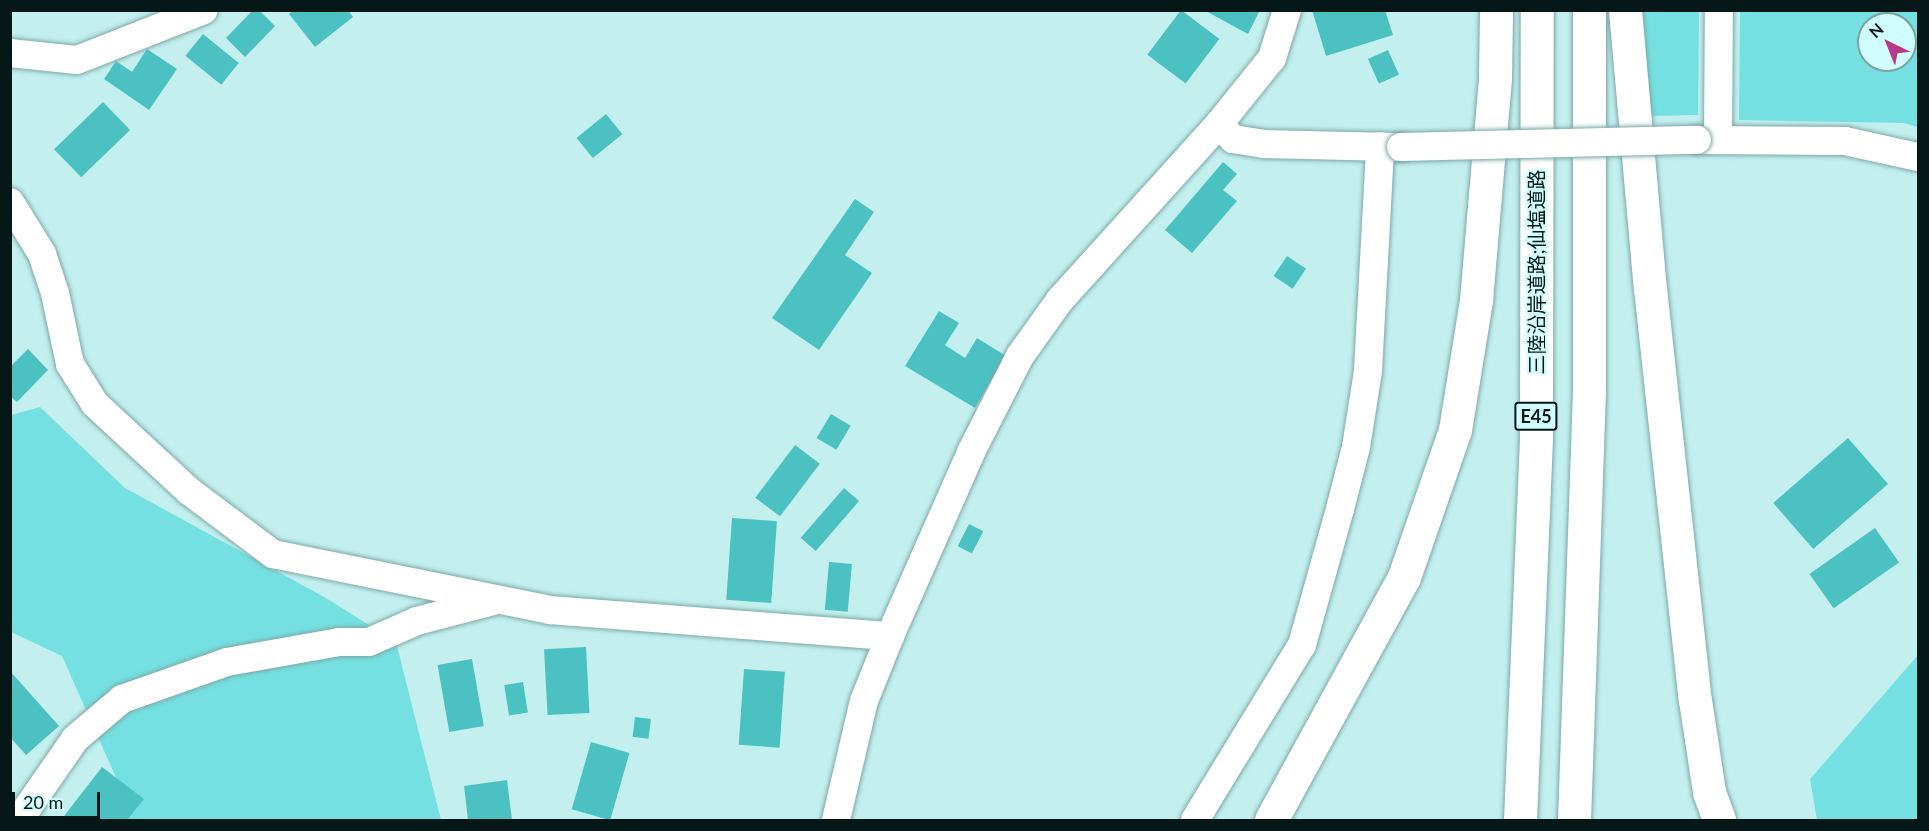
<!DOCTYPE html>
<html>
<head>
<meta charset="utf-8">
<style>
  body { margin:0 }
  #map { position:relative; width:1929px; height:831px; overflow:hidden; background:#c3f0ef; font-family:Lato,"Noto Sans JP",sans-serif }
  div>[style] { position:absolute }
  .green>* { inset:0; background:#75e0e1 }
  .building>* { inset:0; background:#4bc1c2; transform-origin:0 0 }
  .roads { filter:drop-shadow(0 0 2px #7ea8a8) drop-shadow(0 0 2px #7ea8a8) }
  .minor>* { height:28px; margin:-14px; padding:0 14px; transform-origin:14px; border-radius:14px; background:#fff }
  .highway>* { height:33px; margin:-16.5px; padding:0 16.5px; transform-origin:16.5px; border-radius:16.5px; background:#fff }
  .bridges { filter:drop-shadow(0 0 2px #7ea8a8) drop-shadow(0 0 2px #7ea8a8) }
  .minor-bridge>* { height:28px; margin:-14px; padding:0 14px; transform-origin:14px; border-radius:14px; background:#fff }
  span { translate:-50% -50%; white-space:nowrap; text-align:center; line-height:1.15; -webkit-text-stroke:4.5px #d0fdfd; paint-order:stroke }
  .shield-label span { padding:2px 4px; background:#d0fdfd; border:2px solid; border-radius:4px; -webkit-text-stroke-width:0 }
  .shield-label { font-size:18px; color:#061717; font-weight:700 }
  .street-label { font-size:20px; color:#061717 }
  .frame { position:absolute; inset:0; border:12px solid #061717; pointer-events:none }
  .north { position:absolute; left:1857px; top:12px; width:60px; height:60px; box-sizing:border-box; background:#d0fdfd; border:2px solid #7fa1a1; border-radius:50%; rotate:317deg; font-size:16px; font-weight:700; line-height:24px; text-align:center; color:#061717 }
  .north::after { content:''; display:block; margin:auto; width:21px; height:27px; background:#b73988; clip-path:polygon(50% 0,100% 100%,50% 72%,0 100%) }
  .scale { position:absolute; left:12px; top:792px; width:88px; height:27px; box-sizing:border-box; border:3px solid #061717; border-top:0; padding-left:8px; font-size:18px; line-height:21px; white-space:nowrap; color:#061717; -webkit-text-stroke:4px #d0fdfd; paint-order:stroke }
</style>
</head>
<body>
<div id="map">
  <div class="green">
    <i style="clip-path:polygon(1639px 11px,1699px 11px,1698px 115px,1648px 116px)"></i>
    <i style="clip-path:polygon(evenodd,1740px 11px,1918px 11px,1918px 127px,1904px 123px,1739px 120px,1740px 11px,1869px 24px,1905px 24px,1905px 60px,1869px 60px,1869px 24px)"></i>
    <i style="clip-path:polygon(40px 407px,125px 488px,326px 598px,396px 642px,441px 820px,124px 820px,125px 798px,62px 656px,11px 632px,11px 415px)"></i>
    <i style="clip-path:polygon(1918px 655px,1918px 820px,1817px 820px,1810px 779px)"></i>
  </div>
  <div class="building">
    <i style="clip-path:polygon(253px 10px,259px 10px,275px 26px,245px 57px,226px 38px)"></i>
    <i style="clip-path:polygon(294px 10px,348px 10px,353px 17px,315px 47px,289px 14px)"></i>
    <i style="left:1181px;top:10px;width:48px;height:56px;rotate:37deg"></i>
    <i style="clip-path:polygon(1204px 10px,1260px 10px,1248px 34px)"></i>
    <i style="clip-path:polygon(1312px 10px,1385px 10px,1393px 35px,1326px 56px)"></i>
    <i style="left:203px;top:34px;width:46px;height:28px;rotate:39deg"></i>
    <i style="clip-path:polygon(147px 49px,177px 69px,149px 110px,104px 79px,116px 61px,132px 72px)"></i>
    <i style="left:1388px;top:50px;width:27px;height:22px;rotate:66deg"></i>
    <i style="left:103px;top:102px;width:39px;height:68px;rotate:46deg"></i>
    <i style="left:606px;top:114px;width:26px;height:38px;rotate:51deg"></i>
    <i style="clip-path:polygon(1223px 162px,1237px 174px,1223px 190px,1237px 201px,1192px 253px,1165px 230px)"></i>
    <i style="clip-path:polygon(855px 199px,874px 212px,845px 255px,872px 273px,819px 350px,772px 318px)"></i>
    <i style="left:1287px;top:256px;width:23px;height:24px;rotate:34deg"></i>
    <i style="clip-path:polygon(939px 311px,959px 323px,945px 345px,965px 358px,977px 338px,1006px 356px,975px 408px,905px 366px)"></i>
    <i style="clip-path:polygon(28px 349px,48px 370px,17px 402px,10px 396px,10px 367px)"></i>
    <i style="left:831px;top:414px;width:23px;height:28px;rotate:31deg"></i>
    <i style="left:1848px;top:438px;width:61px;height:99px;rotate:49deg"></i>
    <i style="left:795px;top:445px;width:31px;height:66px;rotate:37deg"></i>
    <i style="left:844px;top:488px;width:20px;height:66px;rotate:41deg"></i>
    <i style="left:732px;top:518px;width:45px;height:82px;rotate:4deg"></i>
    <i style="left:969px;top:524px;width:16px;height:25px;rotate:27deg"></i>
    <i style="left:1875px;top:528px;width:42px;height:80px;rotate:55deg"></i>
    <i style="left:829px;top:562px;width:23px;height:48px;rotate:5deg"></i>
    <i style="left:586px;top:647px;width:66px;height:42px;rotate:87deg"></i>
    <i style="left:472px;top:659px;width:68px;height:35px;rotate:80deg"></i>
    <i style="left:744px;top:669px;width:41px;height:76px;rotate:4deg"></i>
    <i style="clip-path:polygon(10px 671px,59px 726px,26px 755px,10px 737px)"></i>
    <i style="left:523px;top:682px;width:31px;height:19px;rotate:81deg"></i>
    <i style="left:635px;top:717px;width:16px;height:20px;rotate:7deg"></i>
    <i style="left:591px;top:742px;width:40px;height:70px;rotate:16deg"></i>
    <i style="clip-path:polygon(102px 767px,144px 799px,127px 820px,61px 820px)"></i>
    <i style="clip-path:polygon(507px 780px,512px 820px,468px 820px,464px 786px)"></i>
  </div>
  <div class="roads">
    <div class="minor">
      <i style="left:10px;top:53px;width:67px;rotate:6deg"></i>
      <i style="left:77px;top:60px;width:136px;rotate:-21.5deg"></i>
      <i style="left:1219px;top:124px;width:85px;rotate:-51.2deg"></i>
      <i style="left:1272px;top:58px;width:50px;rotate:-72.6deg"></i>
      <i style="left:1718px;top:138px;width:128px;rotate:-89.6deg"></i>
      <i style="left:1697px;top:140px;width:148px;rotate:0.4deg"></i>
      <i style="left:1845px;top:141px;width:75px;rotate:12.4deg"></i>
      <i style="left:10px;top:202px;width:61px;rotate:58.4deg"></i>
      <i style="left:42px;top:254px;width:41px;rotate:71.6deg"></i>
      <i style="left:55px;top:293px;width:73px;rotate:78.1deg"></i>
      <i style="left:70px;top:364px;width:47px;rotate:58deg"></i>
      <i style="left:95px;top:404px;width:128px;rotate:42.8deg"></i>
      <i style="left:189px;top:491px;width:105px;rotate:36.9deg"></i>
      <i style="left:273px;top:554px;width:283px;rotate:11.4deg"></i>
      <i style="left:550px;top:610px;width:341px;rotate:4.4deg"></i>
      <i style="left:19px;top:820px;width:98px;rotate:-55.3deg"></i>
      <i style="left:75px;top:739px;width:62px;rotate:-40.4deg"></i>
      <i style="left:122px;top:699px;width:111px;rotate:-19.4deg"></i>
      <i style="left:227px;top:662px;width:114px;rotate:-10.1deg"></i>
      <i style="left:339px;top:642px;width:30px"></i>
      <i style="left:369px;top:642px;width:52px;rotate:-23.6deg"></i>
      <i style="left:417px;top:621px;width:79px;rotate:-14.7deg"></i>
      <i style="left:836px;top:820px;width:122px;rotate:-76.8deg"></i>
      <i style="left:864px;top:701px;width:70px;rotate:-68.2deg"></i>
      <i style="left:890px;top:636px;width:201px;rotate:-66.2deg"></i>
      <i style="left:971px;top:452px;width:108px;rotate:-63deg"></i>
      <i style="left:1020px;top:356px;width:69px;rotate:-54.5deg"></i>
      <i style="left:1060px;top:300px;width:237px;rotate:-47.9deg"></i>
      <i style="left:1219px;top:124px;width:21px;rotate:47deg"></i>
      <i style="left:1233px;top:139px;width:31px;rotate:9deg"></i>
      <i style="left:1264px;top:144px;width:137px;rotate:1.3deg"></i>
      <i style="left:1195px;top:820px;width:205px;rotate:-58.6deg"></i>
      <i style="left:1302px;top:645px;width:141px;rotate:-74.4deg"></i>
      <i style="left:1340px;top:509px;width:64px;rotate:-75.5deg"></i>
      <i style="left:1356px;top:447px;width:77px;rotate:-81deg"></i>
      <i style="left:1368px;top:371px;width:225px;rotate:-86.9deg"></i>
    </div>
    <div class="highway">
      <i style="left:1625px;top:10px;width:279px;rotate:84.9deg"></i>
      <i style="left:1650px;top:288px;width:414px;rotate:83.8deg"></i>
      <i style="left:1695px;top:700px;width:93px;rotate:81.3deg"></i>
      <i style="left:1709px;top:792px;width:30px;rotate:70deg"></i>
      <i style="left:1271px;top:820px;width:277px;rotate:-61.3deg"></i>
      <i style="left:1404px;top:577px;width:156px;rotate:-70.9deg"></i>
      <i style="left:1455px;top:430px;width:132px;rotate:-80.8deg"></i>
      <i style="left:1476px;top:300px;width:224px;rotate:-85.1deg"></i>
      <i style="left:1495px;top:77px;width:67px;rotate:-89.1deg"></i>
      <i style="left:1520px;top:820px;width:385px;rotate:-87.6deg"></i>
      <i style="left:1536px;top:435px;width:425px;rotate:-89.9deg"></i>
      <i style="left:1574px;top:820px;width:428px;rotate:-88deg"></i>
      <i style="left:1589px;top:392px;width:382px;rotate:-90deg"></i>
    </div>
  </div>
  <div class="bridges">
    <div class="minor-bridge">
      <i style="left:1401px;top:147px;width:296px;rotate:-1.4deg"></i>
    </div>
  </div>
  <div class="shield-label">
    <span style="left:1536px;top:416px">E45</span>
  </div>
  <div class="street-label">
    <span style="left:1536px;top:272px;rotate:-90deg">三陸沿岸道路;仙塩道路</span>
  </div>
  <div class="frame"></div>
  <div class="north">N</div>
  <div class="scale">20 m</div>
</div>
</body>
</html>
